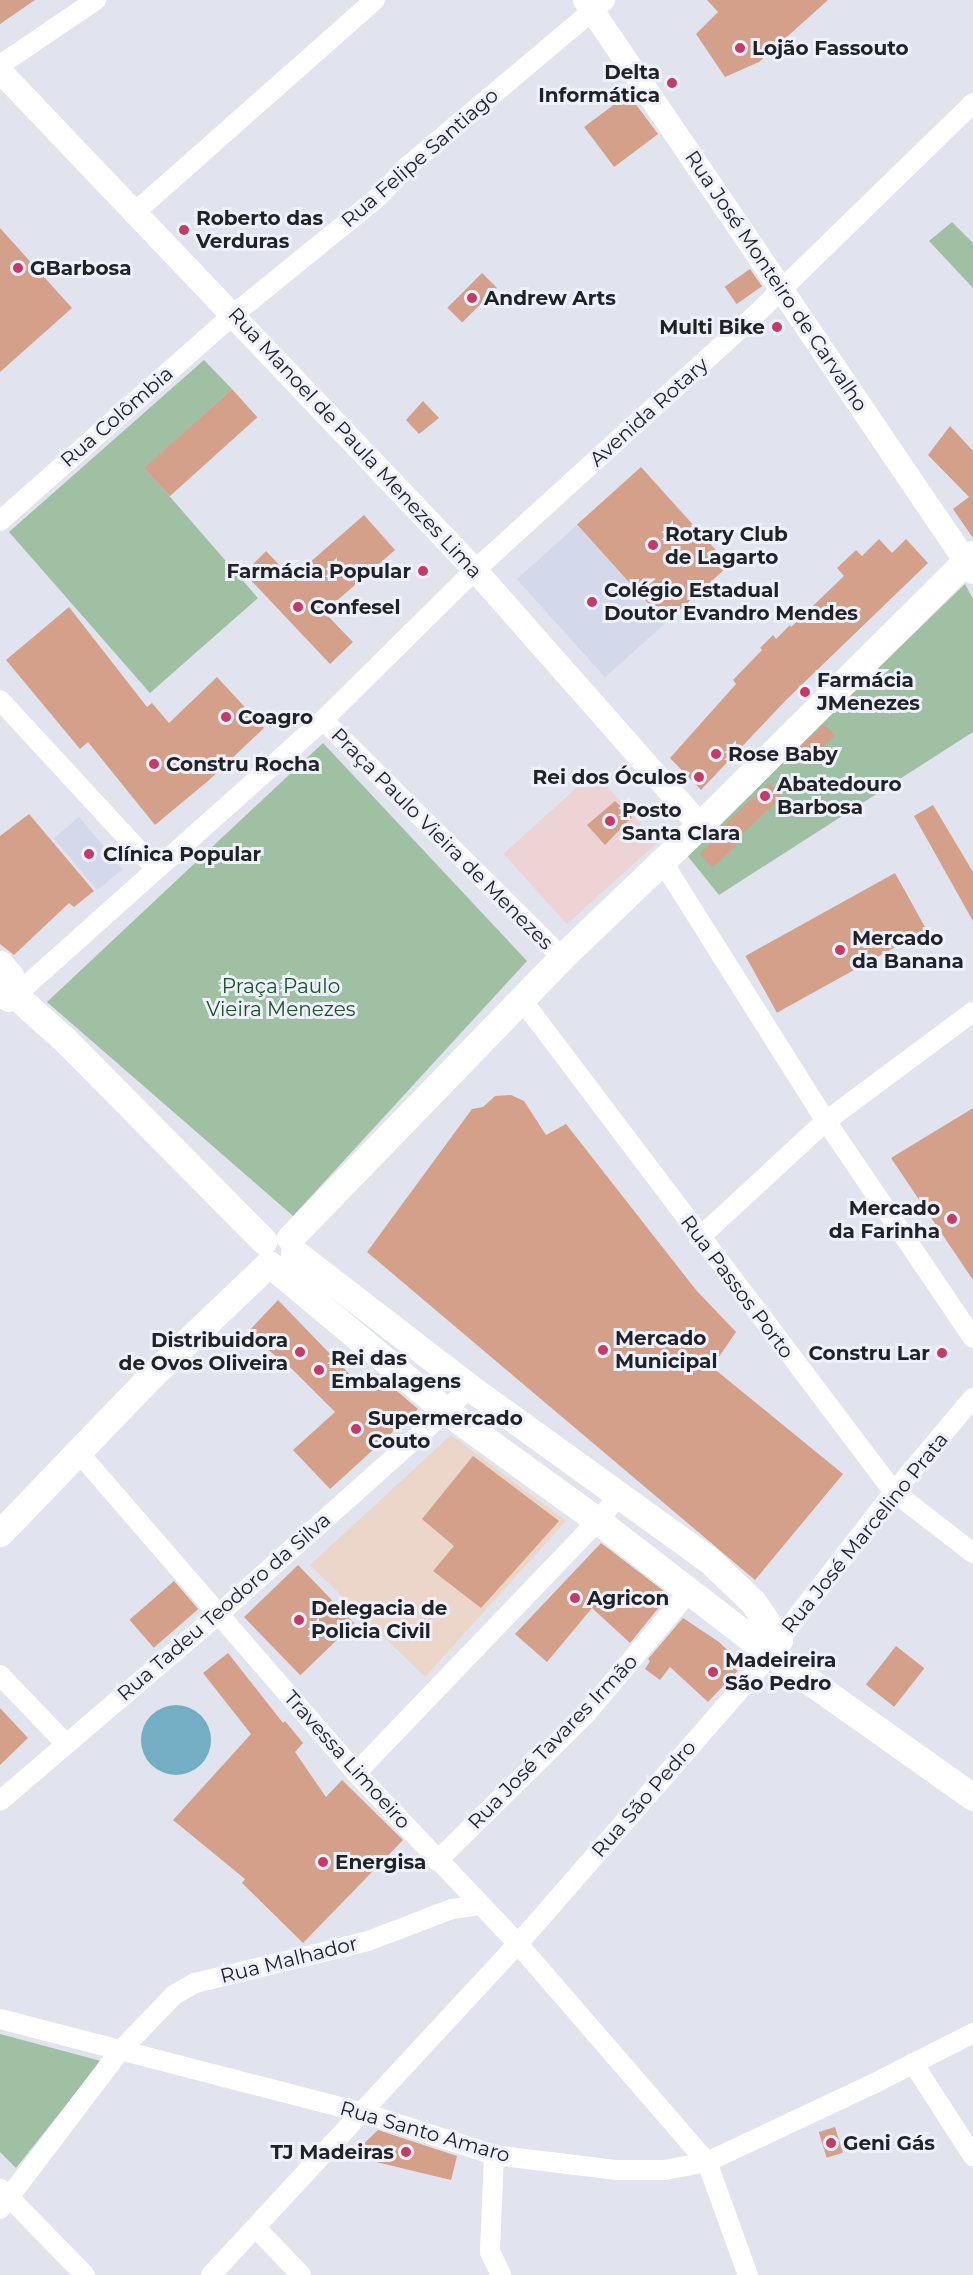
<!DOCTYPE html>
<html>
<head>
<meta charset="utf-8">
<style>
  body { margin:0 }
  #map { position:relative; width:973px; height:2275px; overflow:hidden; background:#e1e4ef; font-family:Montserrat,sans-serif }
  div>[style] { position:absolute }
  .commercial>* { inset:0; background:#eed3d5; transform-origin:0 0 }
  .industrial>* { inset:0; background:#ebd6c9 }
  .built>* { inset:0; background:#d3d8ea; transform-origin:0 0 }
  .green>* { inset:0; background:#9fc0a2 }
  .water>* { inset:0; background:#73aec4 }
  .round { border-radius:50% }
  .building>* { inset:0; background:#d4a089; transform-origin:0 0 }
  .minor>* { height:20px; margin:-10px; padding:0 10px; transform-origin:10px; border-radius:10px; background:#fff }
  .tertiary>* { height:24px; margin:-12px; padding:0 12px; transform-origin:12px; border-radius:12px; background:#fff }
  .secondary>* { height:27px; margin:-13.5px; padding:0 13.5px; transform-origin:13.5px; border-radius:13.5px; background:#fff }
  .dots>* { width:16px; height:16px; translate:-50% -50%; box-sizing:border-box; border:3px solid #eef1fc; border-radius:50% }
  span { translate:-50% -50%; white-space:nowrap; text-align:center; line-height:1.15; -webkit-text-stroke:6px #eef1fc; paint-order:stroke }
  .poi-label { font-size:20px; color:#212226; font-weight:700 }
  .left { translate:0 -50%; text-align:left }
  .right { translate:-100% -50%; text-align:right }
  .street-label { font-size:20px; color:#212226 }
  .park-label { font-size:20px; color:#165424 }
</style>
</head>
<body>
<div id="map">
  <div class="commercial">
    <i style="left:594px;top:772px;width:95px;height:122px;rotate:48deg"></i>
  </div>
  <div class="industrial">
    <i style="clip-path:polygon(451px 1435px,566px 1521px,425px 1677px,310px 1565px)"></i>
  </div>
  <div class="built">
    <i style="left:577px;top:525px;width:132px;height:81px;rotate:48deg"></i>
    <i style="left:79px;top:817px;width:68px;height:33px;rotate:50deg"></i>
  </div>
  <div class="green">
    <i style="clip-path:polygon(952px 222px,973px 243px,973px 288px,929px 241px)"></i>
    <i style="clip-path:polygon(204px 360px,232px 389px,145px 468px,258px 598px,150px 693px,9px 532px)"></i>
    <i style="clip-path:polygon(965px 584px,973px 599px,973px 732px,719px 895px,686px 854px)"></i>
    <i style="clip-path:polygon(323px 743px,527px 961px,293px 1216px,47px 1002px)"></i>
    <i style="clip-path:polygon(0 2034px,101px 2061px,16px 2168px,0 2152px)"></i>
  </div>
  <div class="water">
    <i class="round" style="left:141px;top:1705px;width:70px;height:70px"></i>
  </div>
  <div class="building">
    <i style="clip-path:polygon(0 0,35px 0,0 24px)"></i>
    <i style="clip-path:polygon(707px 0,828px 0,759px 62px,725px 77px,696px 34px,718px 12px)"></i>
    <i style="left:628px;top:94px;width:50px;height:55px;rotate:53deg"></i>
    <i style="clip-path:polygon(0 228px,72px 308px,0 372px)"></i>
    <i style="left:750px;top:269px;width:21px;height:31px;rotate:55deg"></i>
    <i style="left:482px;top:273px;width:21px;height:49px;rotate:45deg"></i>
    <i style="left:232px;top:389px;width:38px;height:118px;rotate:48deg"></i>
    <i style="clip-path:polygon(423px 401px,439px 418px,419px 434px,406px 420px)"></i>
    <i style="clip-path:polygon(950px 426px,973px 451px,973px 538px,953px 509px,969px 497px,928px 455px)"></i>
    <i style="left:641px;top:467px;width:132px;height:86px;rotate:48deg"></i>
    <i style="clip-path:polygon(364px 515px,395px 550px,324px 612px,353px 642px,330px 664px,244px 573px,266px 551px,292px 578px)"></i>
    <i style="clip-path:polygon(879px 539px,892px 553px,906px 539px,928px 563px,787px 699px,701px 790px,670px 758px,736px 684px,733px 680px,762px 650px,760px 648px,773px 635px,776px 639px,790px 625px,791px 627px,844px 576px,837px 568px,856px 550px,862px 556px)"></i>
    <i style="clip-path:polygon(69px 607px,147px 707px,152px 703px,169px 723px,217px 677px,264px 728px,208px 781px,155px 825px,88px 742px,80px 749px,6px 660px)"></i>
    <i style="left:824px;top:724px;width:16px;height:33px;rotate:47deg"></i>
    <i style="left:769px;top:783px;width:19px;height:62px;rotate:47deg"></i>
    <i style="clip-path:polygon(615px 801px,632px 817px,605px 845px,587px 825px)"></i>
    <i style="clip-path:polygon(933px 805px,973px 872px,973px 921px,914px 816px)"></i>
    <i style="clip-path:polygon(29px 814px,94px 891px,74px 907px,69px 903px,14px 955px,0 944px,0 836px)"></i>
    <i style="left:723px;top:832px;width:19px;height:32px;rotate:47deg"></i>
    <i style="left:895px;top:873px;width:65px;height:171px;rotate:61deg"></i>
    <i style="clip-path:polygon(511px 1095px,524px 1101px,546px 1135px,566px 1124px,696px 1290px,736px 1332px,712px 1367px,843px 1474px,755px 1580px,367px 1252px,472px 1109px,483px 1107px,495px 1096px)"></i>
    <i style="clip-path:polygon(973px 1108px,973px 1280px,891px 1158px)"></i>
    <i style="clip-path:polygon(278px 1300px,362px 1387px,377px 1374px,418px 1409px,330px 1489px,293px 1450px,335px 1412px,292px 1369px,247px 1333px)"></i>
    <i style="clip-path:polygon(473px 1456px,559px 1521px,481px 1608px,433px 1571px,454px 1546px,422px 1519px)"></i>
    <i style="clip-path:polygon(601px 1543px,669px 1595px,630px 1643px,592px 1608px,547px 1662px,515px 1634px)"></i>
    <i style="left:298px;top:1565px;width:81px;height:75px;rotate:46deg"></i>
    <i style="left:174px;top:1581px;width:37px;height:59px;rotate:49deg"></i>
    <i style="clip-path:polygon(683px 1618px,719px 1642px,743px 1665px,708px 1702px,670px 1667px,660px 1680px,645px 1669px,650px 1661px,648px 1659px)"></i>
    <i style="left:896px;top:1646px;width:36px;height:49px;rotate:38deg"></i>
    <i style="clip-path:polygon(228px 1653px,283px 1723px,285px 1721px,303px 1743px,295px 1752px,326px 1797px,342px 1780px,403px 1840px,303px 1943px,242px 1883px,245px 1879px,173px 1820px,251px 1734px,203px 1673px)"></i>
    <i style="clip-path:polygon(0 1708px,28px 1738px,0 1765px)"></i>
    <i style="left:835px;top:2127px;width:27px;height:17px;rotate:73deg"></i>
    <i style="clip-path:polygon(378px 2130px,457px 2156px,451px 2180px,351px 2156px)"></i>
  </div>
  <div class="minor">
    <i style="left:0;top:65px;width:116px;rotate:-34.1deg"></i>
    <i style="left:133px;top:214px;width:323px;rotate:-41.5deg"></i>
    <i style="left:0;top:521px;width:312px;rotate:-41.5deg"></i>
    <i style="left:234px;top:314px;width:183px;rotate:-39deg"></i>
    <i style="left:376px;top:199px;width:46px;rotate:-45.9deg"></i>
    <i style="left:408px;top:166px;width:258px;rotate:-40.1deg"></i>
    <i style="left:0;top:700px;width:230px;rotate:47.3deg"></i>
    <i style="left:323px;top:720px;width:337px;rotate:44.8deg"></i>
    <i style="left:662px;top:861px;width:307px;rotate:57.8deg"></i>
    <i style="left:826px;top:1121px;width:262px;rotate:55.9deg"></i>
    <i style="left:522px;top:1000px;width:617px;rotate:52.91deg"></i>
    <i style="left:894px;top:1492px;width:100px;rotate:37.7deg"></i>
    <i style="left:8px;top:1002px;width:423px;rotate:-41.8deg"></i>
    <i style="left:323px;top:720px;width:214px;rotate:-44.6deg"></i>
    <i style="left:475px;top:570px;width:372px;rotate:-42.3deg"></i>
    <i style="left:750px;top:320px;width:311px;rotate:-44.2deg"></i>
    <i style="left:699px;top:1238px;width:173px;rotate:-42.7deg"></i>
    <i style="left:826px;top:1121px;width:183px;rotate:-36.6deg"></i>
    <i style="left:79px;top:1453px;width:423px;rotate:49.1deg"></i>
    <i style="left:356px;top:1773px;width:236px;rotate:46.5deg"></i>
    <i style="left:518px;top:1944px;width:289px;rotate:49.1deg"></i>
    <i style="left:707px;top:2162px;width:120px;rotate:70.1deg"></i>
    <i style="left:779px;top:1640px;width:187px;rotate:-52.2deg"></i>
    <i style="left:894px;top:1492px;width:123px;rotate:-50deg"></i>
    <i style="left:0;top:1675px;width:94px;rotate:46.3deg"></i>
    <i style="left:356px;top:1773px;width:349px;rotate:-46.2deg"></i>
    <i style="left:598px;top:1521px;width:35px;rotate:-51deg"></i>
    <i style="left:0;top:1801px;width:288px;rotate:-40.5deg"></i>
    <i style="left:219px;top:1614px;width:305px;rotate:-41.8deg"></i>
    <i style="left:446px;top:1411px;width:33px;rotate:-46deg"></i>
    <i style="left:437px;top:1861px;width:208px;rotate:-44.6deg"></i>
    <i style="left:585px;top:1715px;width:160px;rotate:-49.8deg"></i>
    <i style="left:0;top:2019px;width:376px;rotate:14.5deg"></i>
    <i style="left:364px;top:2113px;width:137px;rotate:17.9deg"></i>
    <i style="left:494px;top:2155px;width:124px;rotate:7deg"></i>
    <i style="left:617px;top:2170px;width:48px"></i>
    <i style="left:665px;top:2170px;width:43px;rotate:-10.8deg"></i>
    <i style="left:707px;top:2162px;width:188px;rotate:-25.2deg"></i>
    <i style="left:877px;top:2082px;width:108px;rotate:-27deg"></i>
    <i style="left:913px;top:2063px;width:111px;rotate:57.2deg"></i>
    <i style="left:494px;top:2155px;width:97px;rotate:92.4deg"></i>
    <i style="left:490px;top:2252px;width:25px;rotate:64deg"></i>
    <i style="left:1px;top:2189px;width:120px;rotate:45.7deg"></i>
    <i style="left:0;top:2209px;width:198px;rotate:-52.8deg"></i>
    <i style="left:120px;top:2051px;width:78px;rotate:-46deg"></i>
    <i style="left:174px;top:1995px;width:24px;rotate:-30deg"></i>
    <i style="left:195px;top:1983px;width:178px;rotate:-13.6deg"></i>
    <i style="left:368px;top:1941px;width:90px;rotate:-20.9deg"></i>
    <i style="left:452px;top:1909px;width:28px;rotate:-8deg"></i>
    <i style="left:256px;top:2228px;width:65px;rotate:46.2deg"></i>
    <i style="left:211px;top:2275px;width:451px;rotate:-47.2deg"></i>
    <i style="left:518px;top:1944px;width:385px;rotate:-48.9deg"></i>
  </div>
  <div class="tertiary">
    <i style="left:585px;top:0;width:691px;rotate:55.85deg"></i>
    <i style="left:0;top:71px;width:689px;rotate:46.41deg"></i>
    <i style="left:475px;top:570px;width:340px;rotate:48.6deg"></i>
  </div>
  <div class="secondary">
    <i style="left:0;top:964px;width:16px;rotate:50deg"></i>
    <i style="left:10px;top:976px;width:21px;rotate:73deg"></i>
    <i style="left:0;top:993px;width:16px;rotate:11deg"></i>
    <i style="left:16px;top:996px;width:67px;rotate:42deg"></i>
    <i style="left:66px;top:1041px;width:281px;rotate:45.3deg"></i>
    <i style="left:290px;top:1238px;width:391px;rotate:-45.9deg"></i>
    <i style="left:562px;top:957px;width:191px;rotate:-43.7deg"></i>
    <i style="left:700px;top:825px;width:385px;rotate:-44.8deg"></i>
    <i style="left:294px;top:1252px;width:221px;rotate:37.6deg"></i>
    <i style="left:469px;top:1387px;width:297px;rotate:35.8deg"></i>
    <i style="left:710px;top:1561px;width:59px;rotate:43.6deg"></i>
    <i style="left:753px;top:1602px;width:46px;rotate:55.6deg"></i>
    <i style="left:779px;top:1640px;width:16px;rotate:120deg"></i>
    <i style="left:272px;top:1266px;width:226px;rotate:39.8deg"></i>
    <i style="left:446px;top:1411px;width:188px;rotate:35.9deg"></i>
    <i style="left:598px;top:1521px;width:218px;rotate:37.6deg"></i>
    <i style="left:771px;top:1654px;width:247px;rotate:35.3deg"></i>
    <i style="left:0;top:1533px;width:219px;rotate:-46.1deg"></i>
    <i style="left:152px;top:1375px;width:161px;rotate:-43.7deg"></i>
  </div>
  <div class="dots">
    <i style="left:740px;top:48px;background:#c83a66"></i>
    <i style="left:672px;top:83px;background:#c83a66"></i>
    <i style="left:184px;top:230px;background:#c83a66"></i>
    <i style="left:18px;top:268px;background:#c83a66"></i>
    <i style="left:472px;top:298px;background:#c83a66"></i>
    <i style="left:777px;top:327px;background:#c83a66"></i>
    <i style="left:653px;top:545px;background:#c83a66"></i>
    <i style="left:423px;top:571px;background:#c83a66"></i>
    <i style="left:592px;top:602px;background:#c83a66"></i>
    <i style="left:298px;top:607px;background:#c83a66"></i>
    <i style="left:805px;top:692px;background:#c83a66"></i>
    <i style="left:226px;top:717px;background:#c83a66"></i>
    <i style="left:716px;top:754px;background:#c83a66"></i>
    <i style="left:154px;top:764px;background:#c83a66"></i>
    <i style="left:699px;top:777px;background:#c83a66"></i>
    <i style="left:765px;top:796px;background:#c83a66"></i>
    <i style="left:610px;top:821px;background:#c83a66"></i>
    <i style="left:89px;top:854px;background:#c83a66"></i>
    <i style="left:840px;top:950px;background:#c83a66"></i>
    <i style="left:952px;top:1219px;background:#c83a66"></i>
    <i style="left:603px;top:1350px;background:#c83a66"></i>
    <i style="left:300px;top:1352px;background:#c83a66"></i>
    <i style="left:942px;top:1353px;background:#c83a66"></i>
    <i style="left:319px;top:1370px;background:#c83a66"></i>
    <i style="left:356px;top:1429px;background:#c83a66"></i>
    <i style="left:575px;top:1598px;background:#c83a66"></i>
    <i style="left:299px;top:1620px;background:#c83a66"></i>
    <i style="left:713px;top:1672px;background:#c83a66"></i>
    <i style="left:323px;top:1862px;background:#c83a66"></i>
    <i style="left:831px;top:2143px;background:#c83a66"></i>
    <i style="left:406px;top:2152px;background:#c83a66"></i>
  </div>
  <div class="poi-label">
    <span class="left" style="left:752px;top:48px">Lojão Fassouto</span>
    <span class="right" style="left:660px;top:84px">Delta<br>Informática</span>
    <span class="left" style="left:196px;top:230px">Roberto das<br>Verduras</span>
    <span class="left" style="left:30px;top:268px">GBarbosa</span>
    <span class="left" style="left:484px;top:298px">Andrew Arts</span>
    <span class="right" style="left:765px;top:327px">Multi Bike</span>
    <span class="left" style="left:665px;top:546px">Rotary Club<br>de Lagarto</span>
    <span class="right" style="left:411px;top:571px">Farmácia Popular</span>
    <span class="left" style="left:604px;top:602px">Colégio Estadual<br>Doutor Evandro Mendes</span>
    <span class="left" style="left:310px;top:607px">Confesel</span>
    <span class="left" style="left:817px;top:692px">Farmácia<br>JMenezes</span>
    <span class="left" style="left:238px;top:717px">Coagro</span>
    <span class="left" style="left:728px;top:754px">Rose Baby</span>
    <span class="left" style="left:166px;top:764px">Constru Rocha</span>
    <span class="right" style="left:687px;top:777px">Rei dos Óculos</span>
    <span class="left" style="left:777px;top:796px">Abatedouro<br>Barbosa</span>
    <span class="left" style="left:622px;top:822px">Posto<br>Santa Clara</span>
    <span class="left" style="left:103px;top:854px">Clínica Popular</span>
    <span class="left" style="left:852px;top:950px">Mercado<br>da Banana</span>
    <span class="right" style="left:940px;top:1220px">Mercado<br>da Farinha</span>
    <span class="left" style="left:615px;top:1350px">Mercado<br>Municipal</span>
    <span class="right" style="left:288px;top:1352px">Distribuidora<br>de Ovos Oliveira</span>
    <span class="right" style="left:930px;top:1353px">Constru Lar</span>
    <span class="left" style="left:331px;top:1370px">Rei das<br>Embalagens</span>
    <span class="left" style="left:368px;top:1430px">Supermercado<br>Couto</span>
    <span class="left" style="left:587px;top:1598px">Agricon</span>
    <span class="left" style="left:311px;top:1620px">Delegacia de<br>Policia Civil</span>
    <span class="left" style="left:725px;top:1672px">Madeireira<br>São Pedro</span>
    <span class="left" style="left:335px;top:1862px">Energisa</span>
    <span class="left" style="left:843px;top:2143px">Geni Gás</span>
    <span class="right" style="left:394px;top:2152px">TJ Madeiras</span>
  </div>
  <div class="street-label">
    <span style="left:420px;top:158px;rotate:-41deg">Rua Felipe Santiago</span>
    <span style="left:776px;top:281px;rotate:56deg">Rua José Monteiro de Carvalho</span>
    <span style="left:649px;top:412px;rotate:-42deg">Avenida Rotary</span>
    <span style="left:117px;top:417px;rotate:-41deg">Rua Colômbia</span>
    <span style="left:355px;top:443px;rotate:47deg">Rua Manoel de Paula Menezes Lima</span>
    <span style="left:442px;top:839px;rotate:45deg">Praça Paulo Vieira de Menezes</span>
    <span style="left:737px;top:1287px;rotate:53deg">Rua Passos Porto</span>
    <span style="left:865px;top:1533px;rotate:-51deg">Rua José Marcelino Prata</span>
    <span style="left:224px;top:1607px;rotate:-41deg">Rua Tadeu Teodoro da Silva</span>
    <span style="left:553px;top:1742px;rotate:-46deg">Rua José Tavares Irmão</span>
    <span style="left:347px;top:1760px;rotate:48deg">Travessa Limoeiro</span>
    <span style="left:644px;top:1799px;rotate:-49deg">Rua São Pedro</span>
    <span style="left:289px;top:1960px;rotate:-14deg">Rua Malhador</span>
    <span style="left:425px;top:2132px;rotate:16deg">Rua Santo Amaro</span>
  </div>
  <div class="park-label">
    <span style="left:281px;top:998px">Praça Paulo<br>Vieira Menezes</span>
  </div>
</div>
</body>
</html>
